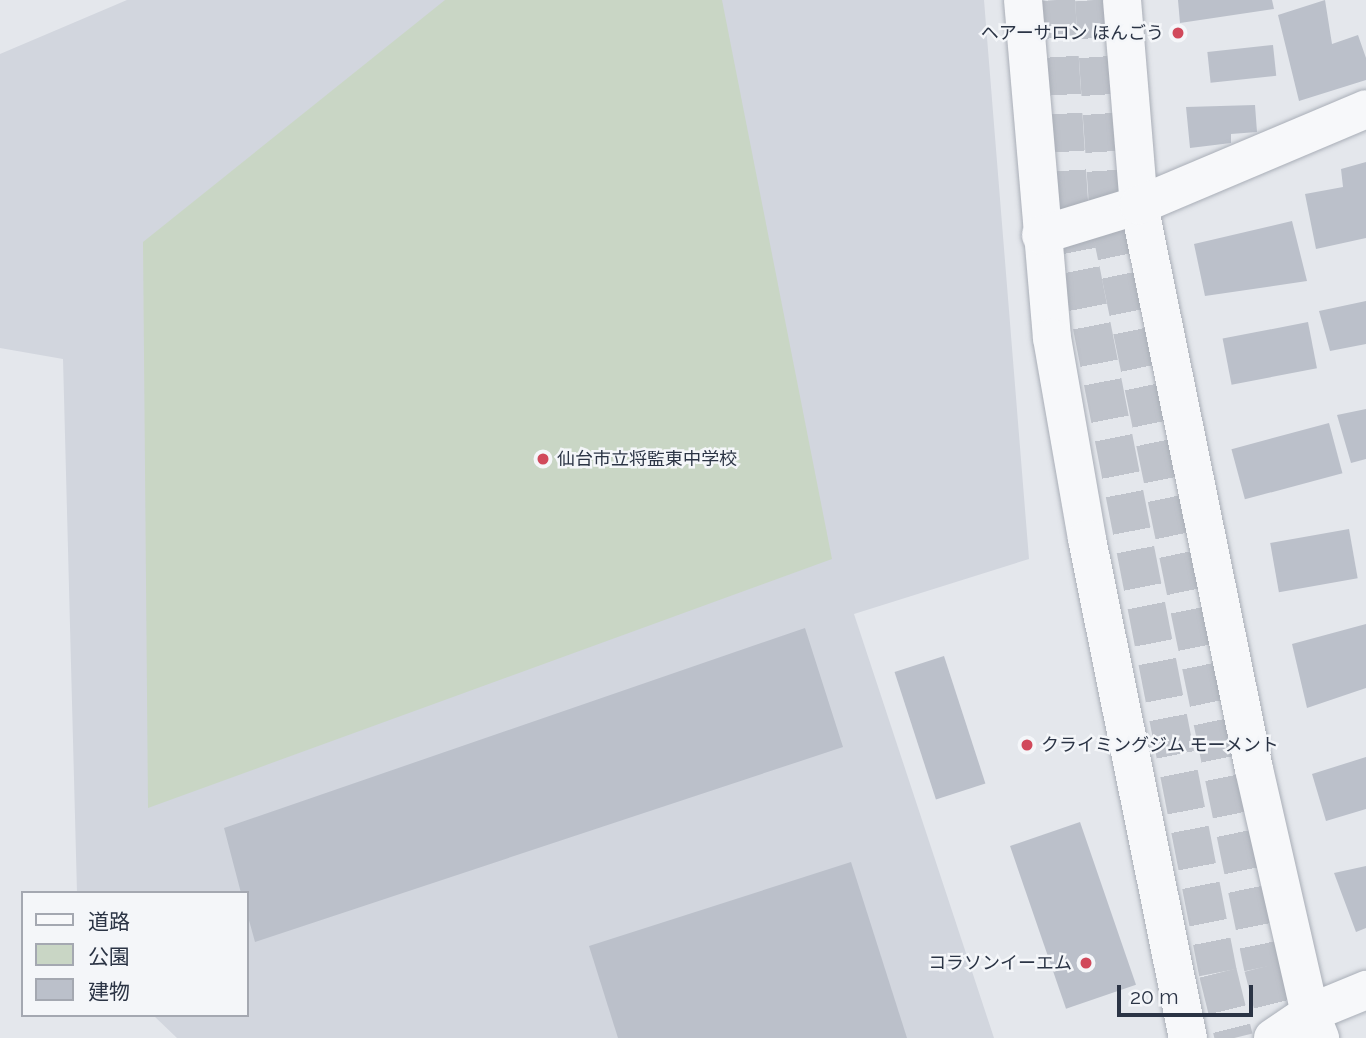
<!DOCTYPE html>
<html>
<head>
<meta charset="utf-8">
<style>
  body { margin:0 }
  #map { position:relative; width:1366px; height:1038px; overflow:hidden; background:#e4e7ec; font-family:Raleway,"Noto Sans JP",sans-serif }
  div>[style] { position:absolute }
  .built>* { inset:0; background:#d2d6de }
  .green>* { inset:0; background:#c9d6c5 }
  .building>* { inset:0; background:#bbc0ca; transform-origin:0 0 }
  .primary-tunnel>* { height:38px; margin-top:-19px; transform-origin:0; background:repeating-linear-gradient(90deg,#bfc3cb 0 38px,transparent 0 57px) }
  .roads { filter:drop-shadow(0 0 2px #a9aeb7) drop-shadow(0 0 2px #a9aeb7) }
  .minor>* { height:38px; margin:-19px; padding:0 19px; transform-origin:19px; border-radius:19px; background:#f7f8fa }
  .tertiary>* { height:38px; margin:-19px; padding:0 19px; transform-origin:19px; border-radius:19px; background:#f7f8fa }
  .dots>* { width:19px; height:19px; translate:-50% -50%; box-sizing:border-box; border:4px solid #f4f6f9; border-radius:50% }
  span { translate:-50% -50%; white-space:nowrap; text-align:center; line-height:1.15; -webkit-text-stroke:5px #f4f6f9; paint-order:stroke }
  .poi-label { font-size:18px; color:#2b3445 }
  .right { translate:-100% -50%; text-align:right }
  .left { translate:0 -50%; text-align:left }
  .legend { position:absolute; left:21px; top:891px; width:228px; height:126px; box-sizing:border-box; background:#f4f6f9; border:2px solid #a4a8b1; margin:0; padding:9px 12px; list-style:none; font-size:21px; color:#2b3445 }
  .legend li { display:flex; align-items:center; gap:14px; height:35px }
  .legend b { width:35px; border:2px solid #a4a8b1 }
  .scale { position:absolute; left:1117px; top:985px; width:136px; height:32px; box-sizing:border-box; border:4px solid #2b3445; border-top:0; padding-left:9px; font-size:21px; line-height:24px; white-space:nowrap; color:#2b3445; -webkit-text-stroke:5px #f4f6f9; paint-order:stroke }
</style>
</head>
<body>
<div id="map">
  <div class="built">
    <i style="clip-path:polygon(127px 0,984px 0,1029px 559px,854px 614px,994px 1038px,177px 1038px,153px 1015px,247px 1015px,247px 893px,77px 893px,63px 359px,0 348px,0 54px)"></i>
  </div>
  <div class="green">
    <i style="clip-path:polygon(445px 0,722px 0,832px 559px,148px 808px,143px 242px)"></i>
  </div>
  <div class="building">
    <i style="clip-path:polygon(1178px 0,1272px 0,1274px 9px,1180px 23px)"></i>
    <i style="clip-path:polygon(1325px 0,1332px 44px,1358px 35px,1366px 58px,1366px 80px,1299px 101px,1278px 15px)"></i>
    <i style="left:1273px;top:45px;width:31px;height:66px;rotate:84deg"></i>
    <i style="clip-path:polygon(1255px 105px,1257px 132px,1231px 134px,1231px 143px,1190px 148px,1186px 107px)"></i>
    <i style="clip-path:polygon(1366px 162px,1366px 238px,1316px 249px,1305px 194px,1343px 187px,1341px 169px)"></i>
    <i style="clip-path:polygon(1292px 221px,1307px 281px,1205px 296px,1194px 244px)"></i>
    <i style="clip-path:polygon(1366px 301px,1366px 344px,1330px 351px,1319px 311px)"></i>
    <i style="left:1308px;top:322px;width:47px;height:87px;rotate:79deg"></i>
    <i style="clip-path:polygon(1366px 409px,1366px 459px,1351px 463px,1337px 415px)"></i>
    <i style="left:1329px;top:423px;width:52px;height:101px;rotate:75deg"></i>
    <i style="left:1349px;top:529px;width:50px;height:80px;rotate:80deg"></i>
    <i style="clip-path:polygon(1366px 624px,1366px 688px,1307px 708px,1292px 644px)"></i>
    <i style="clip-path:polygon(805px 628px,843px 747px,255px 942px,247px 913px,247px 893px,241px 893px,224px 828px)"></i>
    <i style="left:944px;top:656px;width:134px;height:52px;rotate:72deg"></i>
    <i style="clip-path:polygon(1366px 757px,1366px 809px,1326px 821px,1312px 774px)"></i>
    <i style="left:1080px;top:822px;width:172px;height:74px;rotate:71deg"></i>
    <i style="clip-path:polygon(851px 862px,907px 1038px,618px 1038px,589px 946px)"></i>
    <i style="clip-path:polygon(1366px 866px,1366px 928px,1356px 932px,1334px 873px)"></i>
  </div>
  <div class="primary-tunnel">
    <i style="left:1056px;top:0;width:214px;rotate:86.3deg"></i>
    <i style="left:1070px;top:214px;width:773px;rotate:78.97deg"></i>
    <i style="left:1218px;top:973px;width:67px;rotate:76.2deg"></i>
    <i style="left:1094px;top:0;width:220px;rotate:86.1deg"></i>
    <i style="left:1109px;top:219px;width:764px;rotate:78.37deg"></i>
    <i style="left:1263px;top:967px;width:73px;rotate:75.8deg"></i>
  </div>
  <div class="roads">
    <div class="minor">
      <i style="left:1023px;top:0;width:339px;rotate:85.1deg"></i>
      <i style="left:1052px;top:338px;width:204px;rotate:80.1deg"></i>
      <i style="left:1087px;top:539px;width:509px;rotate:78.56deg"></i>
      <i style="left:1122px;top:0;width:206px;rotate:85.3deg"></i>
      <i style="left:1139px;top:205px;width:576px;rotate:78.48deg"></i>
      <i style="left:1254px;top:769px;width:250px;rotate:77.1deg"></i>
      <i style="left:1310px;top:1013px;width:27px;rotate:68deg"></i>
      <i style="left:1041px;top:235px;width:102px;rotate:-17deg"></i>
      <i style="left:1139px;top:205px;width:246px;rotate:-22.9deg"></i>
    </div>
    <div class="tertiary">
      <i style="left:1273px;top:1038px;width:45px;rotate:-34deg"></i>
      <i style="left:1310px;top:1013px;width:61px;rotate:-22.3deg"></i>
    </div>
  </div>
  <div class="dots">
    <i style="left:1178px;top:33px;background:#d1495b"></i>
    <i style="left:543px;top:459px;background:#d1495b"></i>
    <i style="left:1027px;top:745px;background:#d1495b"></i>
    <i style="left:1086px;top:963px;background:#d1495b"></i>
  </div>
  <div class="poi-label">
    <span class="right" style="left:1164px;top:33px">ヘアーサロン ほんごう</span>
    <span class="left" style="left:557px;top:459px">仙台市立将監東中学校</span>
    <span class="left" style="left:1041px;top:745px">クライミングジム モーメント</span>
    <span class="right" style="left:1072px;top:963px">コラソンイーエム</span>
  </div>
  <ul class="legend">
  <li><b style="height:9px;background:#f7f8fa"></b>道路</li>
  <li><b style="height:19px;background:#c9d6c5"></b>公園</li>
  <li><b style="height:19px;background:#bbc0ca"></b>建物</li>
  </ul>
  <div class="scale">20 m</div>
</div>
</body>
</html>
